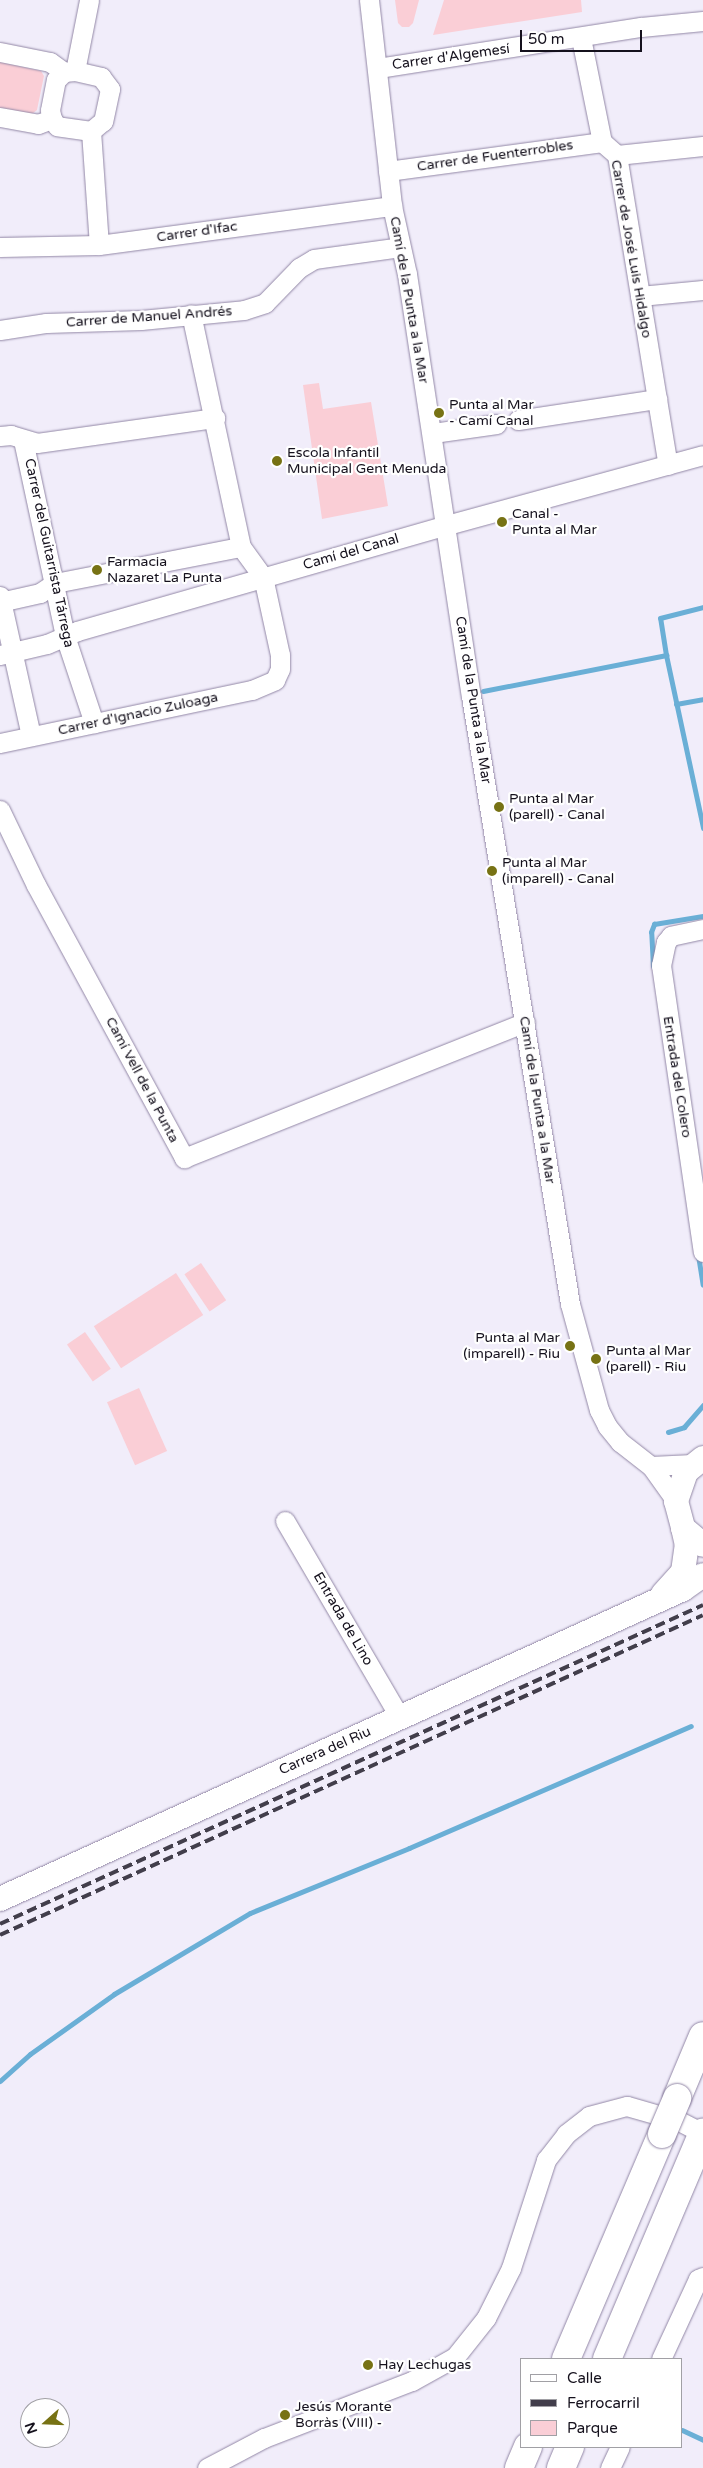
<!DOCTYPE html>
<html>
<head>
<meta charset="utf-8">
<style>
  body { margin:0 }
  #map { position:relative; width:703px; height:2468px; overflow:hidden; background:#f1edfa; font-family:"Varela Round",sans-serif }
  div>[style] { position:absolute }
  .green>* { inset:0; background:#faced6; transform-origin:0 0 }
  .stream>* { height:5px; margin:-2.5px; padding:0 2.5px; transform-origin:2.5px; border-radius:2.5px; background:#6aafd6 }
  .roads { filter:drop-shadow(0 0 1px #9287a6) drop-shadow(0 0 1px #9287a6) }
  .minor>* { height:19px; margin:-9.5px; padding:0 9.5px; transform-origin:9.5px; border-radius:9.5px; background:#fff }
  .tertiary>* { height:24px; margin:-12px; padding:0 12px; transform-origin:12px; border-radius:12px; background:#fff }
  .trunk>* { height:28px; margin:-14px; padding:0 14px; transform-origin:14px; border-radius:14px; background:#fff }
  .rail>* { height:4px; margin-top:-2px; transform-origin:0; background:repeating-linear-gradient(90deg,#423e4b 0 10px,transparent 0 15px) }
  .bridges { filter:drop-shadow(0 0 1px #9287a6) drop-shadow(0 0 1px #9287a6) }
  .trunk-bridge>* { height:28px; margin:-14px; padding:0 14px; transform-origin:14px; border-radius:14px; background:#fff }
  .dots>* { width:14px; height:14px; translate:-50% -50%; box-sizing:border-box; border:2px solid #fff; border-radius:50% }
  span { translate:-50% -50%; white-space:nowrap; text-align:center; line-height:1.15; -webkit-text-stroke:4.5px #fff; paint-order:stroke }
  .street-label { font-size:14px; color:#15111d }
  .poi-label { font-size:14px; color:#15111d }
  .left { translate:0 -50%; text-align:left }
  .right { translate:-100% -50%; text-align:right }
  .legend { position:absolute; left:520px; top:2358px; width:162px; height:90px; box-sizing:border-box; background:#fff; border:1px solid #a1a0a5; margin:0; padding:6px 9px; list-style:none; font-size:15px; color:#15111d }
  .legend li { display:flex; align-items:center; gap:10px; height:25px }
  .legend b { width:25px; border:1px solid #a1a0a5 }
  .north { position:absolute; left:20px; top:2398px; width:50px; height:50px; box-sizing:border-box; background:#fff; border:1px solid #a1a0a5; border-radius:50%; rotate:250deg; font-size:14px; font-weight:700; line-height:20px; text-align:center; color:#15111d }
  .north::after { content:''; display:block; margin:auto; width:18px; height:22px; background:#777214; clip-path:polygon(50% 0,100% 100%,50% 72%,0 100%) }
  .scale { position:absolute; left:520px; top:30px; width:122px; height:22px; box-sizing:border-box; border:2px solid #15111d; border-top:0; padding-left:6px; font-size:15px; line-height:18px; white-space:nowrap; color:#15111d; -webkit-text-stroke:4px #fff; paint-order:stroke }
</style>
</head>
<body>
<div id="map">
  <div class="green">
    <i style="clip-path:polygon(395px 0,419px 0,413px 23px,409px 27px,402px 27px,398px 23px)"></i>
    <i style="clip-path:polygon(444px 0,581px 0,582px 12px,433px 35px)"></i>
    <i style="clip-path:polygon(0 62px,41px 71px,44px 76px,37px 110px,32px 114px,0 108px)"></i>
    <i style="clip-path:polygon(319px 383px,323px 409px,371px 402px,388px 506px,322px 519px,303px 385px)"></i>
    <i style="left:201px;top:1263px;width:45px;height:20px;rotate:56deg"></i>
    <i style="left:176px;top:1273px;width:50px;height:98px;rotate:57deg"></i>
    <i style="left:85px;top:1332px;width:45px;height:22px;rotate:55deg"></i>
    <i style="left:139px;top:1388px;width:69px;height:35px;rotate:66deg"></i>
  </div>
  <div class="stream">
    <i style="left:666px;top:655px;width:177px;rotate:77.9deg"></i>
    <i style="left:483px;top:691px;width:187px;rotate:-11.1deg"></i>
    <i style="left:666px;top:655px;width:37px;rotate:-99deg"></i>
    <i style="left:660px;top:618px;width:44px;rotate:-14.3deg"></i>
    <i style="left:676px;top:704px;width:27px;rotate:-10deg"></i>
    <i style="left:653px;top:966px;width:34px;rotate:-93deg"></i>
    <i style="left:651px;top:932px;width:9px;rotate:-69deg"></i>
    <i style="left:654px;top:924px;width:50px;rotate:-9.3deg"></i>
    <i style="left:698px;top:1255px;width:30px;rotate:81deg"></i>
    <i style="left:668px;top:1432px;width:17px;rotate:-17deg"></i>
    <i style="left:684px;top:1427px;width:29px;rotate:-49deg"></i>
    <i style="left:0;top:2081px;width:40px;rotate:-42deg"></i>
    <i style="left:30px;top:2054px;width:103px;rotate:-35.5deg"></i>
    <i style="left:114px;top:1994px;width:158px;rotate:-30.8deg"></i>
    <i style="left:250px;top:1913px;width:172px;rotate:-22.2deg"></i>
    <i style="left:409px;top:1848px;width:307px;rotate:-23.4deg"></i>
    <i style="left:682px;top:2430px;width:23px;rotate:25deg"></i>
  </div>
  <div class="roads">
    <div class="minor">
      <i style="left:369px;top:0;width:207px;rotate:83.6deg"></i>
      <i style="left:392px;top:206px;width:70px;rotate:77.6deg"></i>
      <i style="left:407px;top:274px;width:427px;rotate:81.4deg"></i>
      <i style="left:471px;top:696px;width:616px;rotate:80.75deg"></i>
      <i style="left:570px;top:1304px;width:110px;rotate:74.7deg"></i>
      <i style="left:599px;top:1410px;width:18px;rotate:63deg"></i>
      <i style="left:607px;top:1426px;width:21px;rotate:51deg"></i>
      <i style="left:620px;top:1442px;width:39px;rotate:38deg"></i>
      <i style="left:651px;top:1466px;width:43px;rotate:54.5deg"></i>
      <i style="left:581px;top:38px;width:106px;rotate:78.6deg"></i>
      <i style="left:602px;top:142px;width:20px;rotate:41deg"></i>
      <i style="left:617px;top:155px;width:314px;rotate:80.7deg"></i>
      <i style="left:0;top:52px;width:51px;rotate:11.3deg"></i>
      <i style="left:50px;top:62px;width:17px;rotate:36deg"></i>
      <i style="left:378px;top:68px;width:266px;rotate:-8.9deg"></i>
      <i style="left:641px;top:27px;width:62px;rotate:-5.5deg"></i>
      <i style="left:75px;top:71px;width:27px;rotate:13deg"></i>
      <i style="left:101px;top:77px;width:15px;rotate:53deg"></i>
      <i style="left:110px;top:89px;width:33px;rotate:102deg"></i>
      <i style="left:103px;top:121px;width:16px;rotate:140deg"></i>
      <i style="left:91px;top:131px;width:34px;rotate:-172deg"></i>
      <i style="left:57px;top:126px;width:9px;rotate:-126deg"></i>
      <i style="left:52px;top:119px;width:9px;rotate:-103deg"></i>
      <i style="left:50px;top:110px;width:31px;rotate:-79deg"></i>
      <i style="left:56px;top:80px;width:11px;rotate:-45deg"></i>
      <i style="left:64px;top:72px;width:11px;rotate:-5deg"></i>
      <i style="left:75px;top:71px;width:72px;rotate:-78.8deg"></i>
      <i style="left:0;top:117px;width:39px;rotate:10deg"></i>
      <i style="left:38px;top:124px;width:15px;rotate:-20deg"></i>
      <i style="left:91px;top:131px;width:114px;rotate:86deg"></i>
      <i style="left:617px;top:155px;width:86px;rotate:-6deg"></i>
      <i style="left:388px;top:171px;width:216px;rotate:-7.7deg"></i>
      <i style="left:0;top:247px;width:99px;rotate:-1.2deg"></i>
      <i style="left:99px;top:245px;width:296px;rotate:-7.6deg"></i>
      <i style="left:640px;top:296px;width:63px;rotate:-5.4deg"></i>
      <i style="left:0;top:330px;width:47px;rotate:-8.7deg"></i>
      <i style="left:46px;top:323px;width:95px;rotate:-1.8deg"></i>
      <i style="left:141px;top:320px;width:103px;rotate:-5.5deg"></i>
      <i style="left:244px;top:310px;width:22px;rotate:-18deg"></i>
      <i style="left:265px;top:303px;width:49px;rotate:-45.8deg"></i>
      <i style="left:299px;top:268px;width:17px;rotate:-31deg"></i>
      <i style="left:314px;top:259px;width:87px;rotate:-7.9deg"></i>
      <i style="left:518px;top:420px;width:141px;rotate:-8.6deg"></i>
      <i style="left:433px;top:433px;width:64px;rotate:-8.1deg"></i>
      <i style="left:0;top:436px;width:11px;rotate:-5deg"></i>
      <i style="left:11px;top:435px;width:27px;rotate:17deg"></i>
      <i style="left:37px;top:443px;width:180px;rotate:-8deg"></i>
      <i style="left:23px;top:440px;width:200px;rotate:77.9deg"></i>
      <i style="left:65px;top:636px;width:92px;rotate:71.6deg"></i>
      <i style="left:0;top:596px;width:143px;rotate:77.5deg"></i>
      <i style="left:0;top:602px;width:41px;rotate:-12.7deg"></i>
      <i style="left:40px;top:593px;width:18px;rotate:-34deg"></i>
      <i style="left:55px;top:583px;width:189px;rotate:-11deg"></i>
      <i style="left:0;top:655px;width:48px;rotate:-13.2deg"></i>
      <i style="left:47px;top:644px;width:33px;rotate:-23deg"></i>
      <i style="left:77px;top:631px;width:385px;rotate:-16deg"></i>
      <i style="left:447px;top:525px;width:265px;rotate:-15.3deg"></i>
      <i style="left:0;top:743px;width:258px;rotate:-11.9deg"></i>
      <i style="left:252px;top:690px;width:25px;rotate:-23deg"></i>
      <i style="left:275px;top:680px;width:12px;rotate:-66deg"></i>
      <i style="left:280px;top:669px;width:14px;rotate:-90deg"></i>
      <i style="left:280px;top:655px;width:80px;rotate:-102.3deg"></i>
      <i style="left:263px;top:577px;width:37px;rotate:-126deg"></i>
      <i style="left:241px;top:547px;width:238px;rotate:-102.1deg"></i>
      <i style="left:0;top:810px;width:83px;rotate:64.4deg"></i>
      <i style="left:36px;top:885px;width:311px;rotate:61.5deg"></i>
      <i style="left:184px;top:1158px;width:367px;rotate:-21.7deg"></i>
      <i style="left:703px;top:929px;width:33px;rotate:168deg"></i>
      <i style="left:671px;top:936px;width:8px;rotate:130deg"></i>
      <i style="left:666px;top:942px;width:24px;rotate:102deg"></i>
      <i style="left:661px;top:965px;width:290px;rotate:81.7deg"></i>
      <i style="left:651px;top:1466px;width:42px;rotate:-2.7deg"></i>
      <i style="left:285px;top:1521px;width:228px;rotate:59.7deg"></i>
      <i style="left:661px;top:2359px;width:88px;rotate:-65.2deg"></i>
      <i style="left:698px;top:2279px;width:5px;rotate:-22deg"></i>
      <i style="left:207px;top:2468px;width:64px;rotate:-27.8deg"></i>
      <i style="left:264px;top:2438px;width:159px;rotate:-21.1deg"></i>
      <i style="left:412px;top:2381px;width:49px;rotate:-29.2deg"></i>
      <i style="left:455px;top:2357px;width:50px;rotate:-51.5deg"></i>
      <i style="left:486px;top:2318px;width:56px;rotate:-63.4deg"></i>
      <i style="left:511px;top:2268px;width:114px;rotate:-72deg"></i>
      <i style="left:546px;top:2160px;width:33px;rotate:-52deg"></i>
      <i style="left:566px;top:2134px;width:29px;rotate:-38deg"></i>
      <i style="left:589px;top:2116px;width:39px;rotate:-15deg"></i>
      <i style="left:627px;top:2106px;width:54px;rotate:16.1deg"></i>
      <i style="left:679px;top:2121px;width:27px;rotate:27deg"></i>
      <i style="left:610px;top:2468px;width:23px;rotate:-65deg"></i>
    </div>
    <div class="tertiary">
      <i style="left:703px;top:1458px;width:22px;rotate:141deg"></i>
      <i style="left:686px;top:1472px;width:31px;rotate:109deg"></i>
      <i style="left:676px;top:1501px;width:28px;rotate:75deg"></i>
      <i style="left:683px;top:1528px;width:26px;rotate:40deg"></i>
      <i style="left:663px;top:1594px;width:30px;rotate:-48deg"></i>
      <i style="left:683px;top:1572px;width:27px;rotate:-82deg"></i>
      <i style="left:687px;top:1545px;width:17px;rotate:-103deg"></i>
      <i style="left:0;top:1899px;width:750px;rotate:-24.41deg"></i>
      <i style="left:683px;top:1589px;width:24px;rotate:-35deg"></i>
    </div>
    <div class="trunk">
      <i style="left:677px;top:2098px;width:67px;rotate:-67.2deg"></i>
      <i style="left:566px;top:2359px;width:245px;rotate:-66.9deg"></i>
      <i style="left:607px;top:2359px;width:246px;rotate:-67deg"></i>
      <i style="left:519px;top:2468px;width:23px;rotate:-67deg"></i>
      <i style="left:561px;top:2468px;width:23px;rotate:-67deg"></i>
    </div>
  </div>
  <div class="rail">
    <i style="left:0;top:1924px;width:772px;rotate:-24.41deg"></i>
    <i style="left:0;top:1935px;width:772px;rotate:-24.47deg"></i>
  </div>
  <div class="bridges">
    <div class="trunk-bridge">
      <i style="left:662px;top:2134px;width:39px;rotate:-67deg"></i>
    </div>
  </div>
  <div class="dots">
    <i style="left:439px;top:413px;background:#777214"></i>
    <i style="left:277px;top:461px;background:#777214"></i>
    <i style="left:502px;top:522px;background:#777214"></i>
    <i style="left:97px;top:570px;background:#777214"></i>
    <i style="left:499px;top:807px;background:#777214"></i>
    <i style="left:492px;top:871px;background:#777214"></i>
    <i style="left:570px;top:1346px;background:#777214"></i>
    <i style="left:596px;top:1359px;background:#777214"></i>
    <i style="left:368px;top:2365px;background:#777214"></i>
    <i style="left:285px;top:2415px;background:#777214"></i>
  </div>
  <div class="street-label">
    <span style="left:451px;top:57px;rotate:-8deg">Carrer d'Algemesí</span>
    <span style="left:495px;top:156px;rotate:-8deg">Carrer de Fuenterrobles</span>
    <span style="left:197px;top:232px;rotate:-8deg">Carrer d'Ifac</span>
    <span style="left:631px;top:249px;rotate:80deg">Carrer de José Luis Hidalgo</span>
    <span style="left:409px;top:300px;rotate:80deg">Camí de la Punta a la Mar</span>
    <span style="left:149px;top:317px;rotate:-4deg">Carrer de Manuel Andrés</span>
    <span style="left:351px;top:552px;rotate:-16deg">Camí del Canal</span>
    <span style="left:49px;top:553px;rotate:78deg">Carrer del Guitarrista Tárrega</span>
    <span style="left:473px;top:700px;rotate:81deg">Camí de la Punta a la Mar</span>
    <span style="left:138px;top:714px;rotate:-12deg">Carrer d'Ignacio Zuloaga</span>
    <span style="left:677px;top:1077px;rotate:81deg">Entrada del Colero</span>
    <span style="left:142px;top:1080px;rotate:62deg">Camí Vell de la Punta</span>
    <span style="left:537px;top:1100px;rotate:81deg">Camí de la Punta a la Mar</span>
    <span style="left:343px;top:1619px;rotate:60deg">Entrada de Lino</span>
    <span style="left:325px;top:1751px;rotate:-24deg">Carrera del Riu</span>
  </div>
  <div class="poi-label">
    <span class="left" style="left:449px;top:413px">Punta al Mar<br>- Camí Canal</span>
    <span class="left" style="left:287px;top:461px">Escola Infantil<br>Municipal Gent Menuda</span>
    <span class="left" style="left:512px;top:522px">Canal -<br>Punta al Mar</span>
    <span class="left" style="left:107px;top:570px">Farmacia<br>Nazaret La Punta</span>
    <span class="left" style="left:509px;top:807px">Punta al Mar<br>(parell) - Canal</span>
    <span class="left" style="left:502px;top:871px">Punta al Mar<br>(imparell) - Canal</span>
    <span class="right" style="left:560px;top:1346px">Punta al Mar<br>(imparell) - Riu</span>
    <span class="left" style="left:606px;top:1359px">Punta al Mar<br>(parell) - Riu</span>
    <span class="left" style="left:378px;top:2365px">Hay Lechugas</span>
    <span class="left" style="left:295px;top:2415px">Jesús Morante<br>Borràs (VIII) -</span>
  </div>
  <ul class="legend">
  <li><b style="height:6px;background:#fff"></b>Calle</li>
  <li><b style="height:6px;background:#423e4b"></b>Ferrocarril</li>
  <li><b style="height:14px;background:#faced6"></b>Parque</li>
  </ul>
  <div class="north">N</div>
  <div class="scale">50 m</div>
</div>
</body>
</html>
